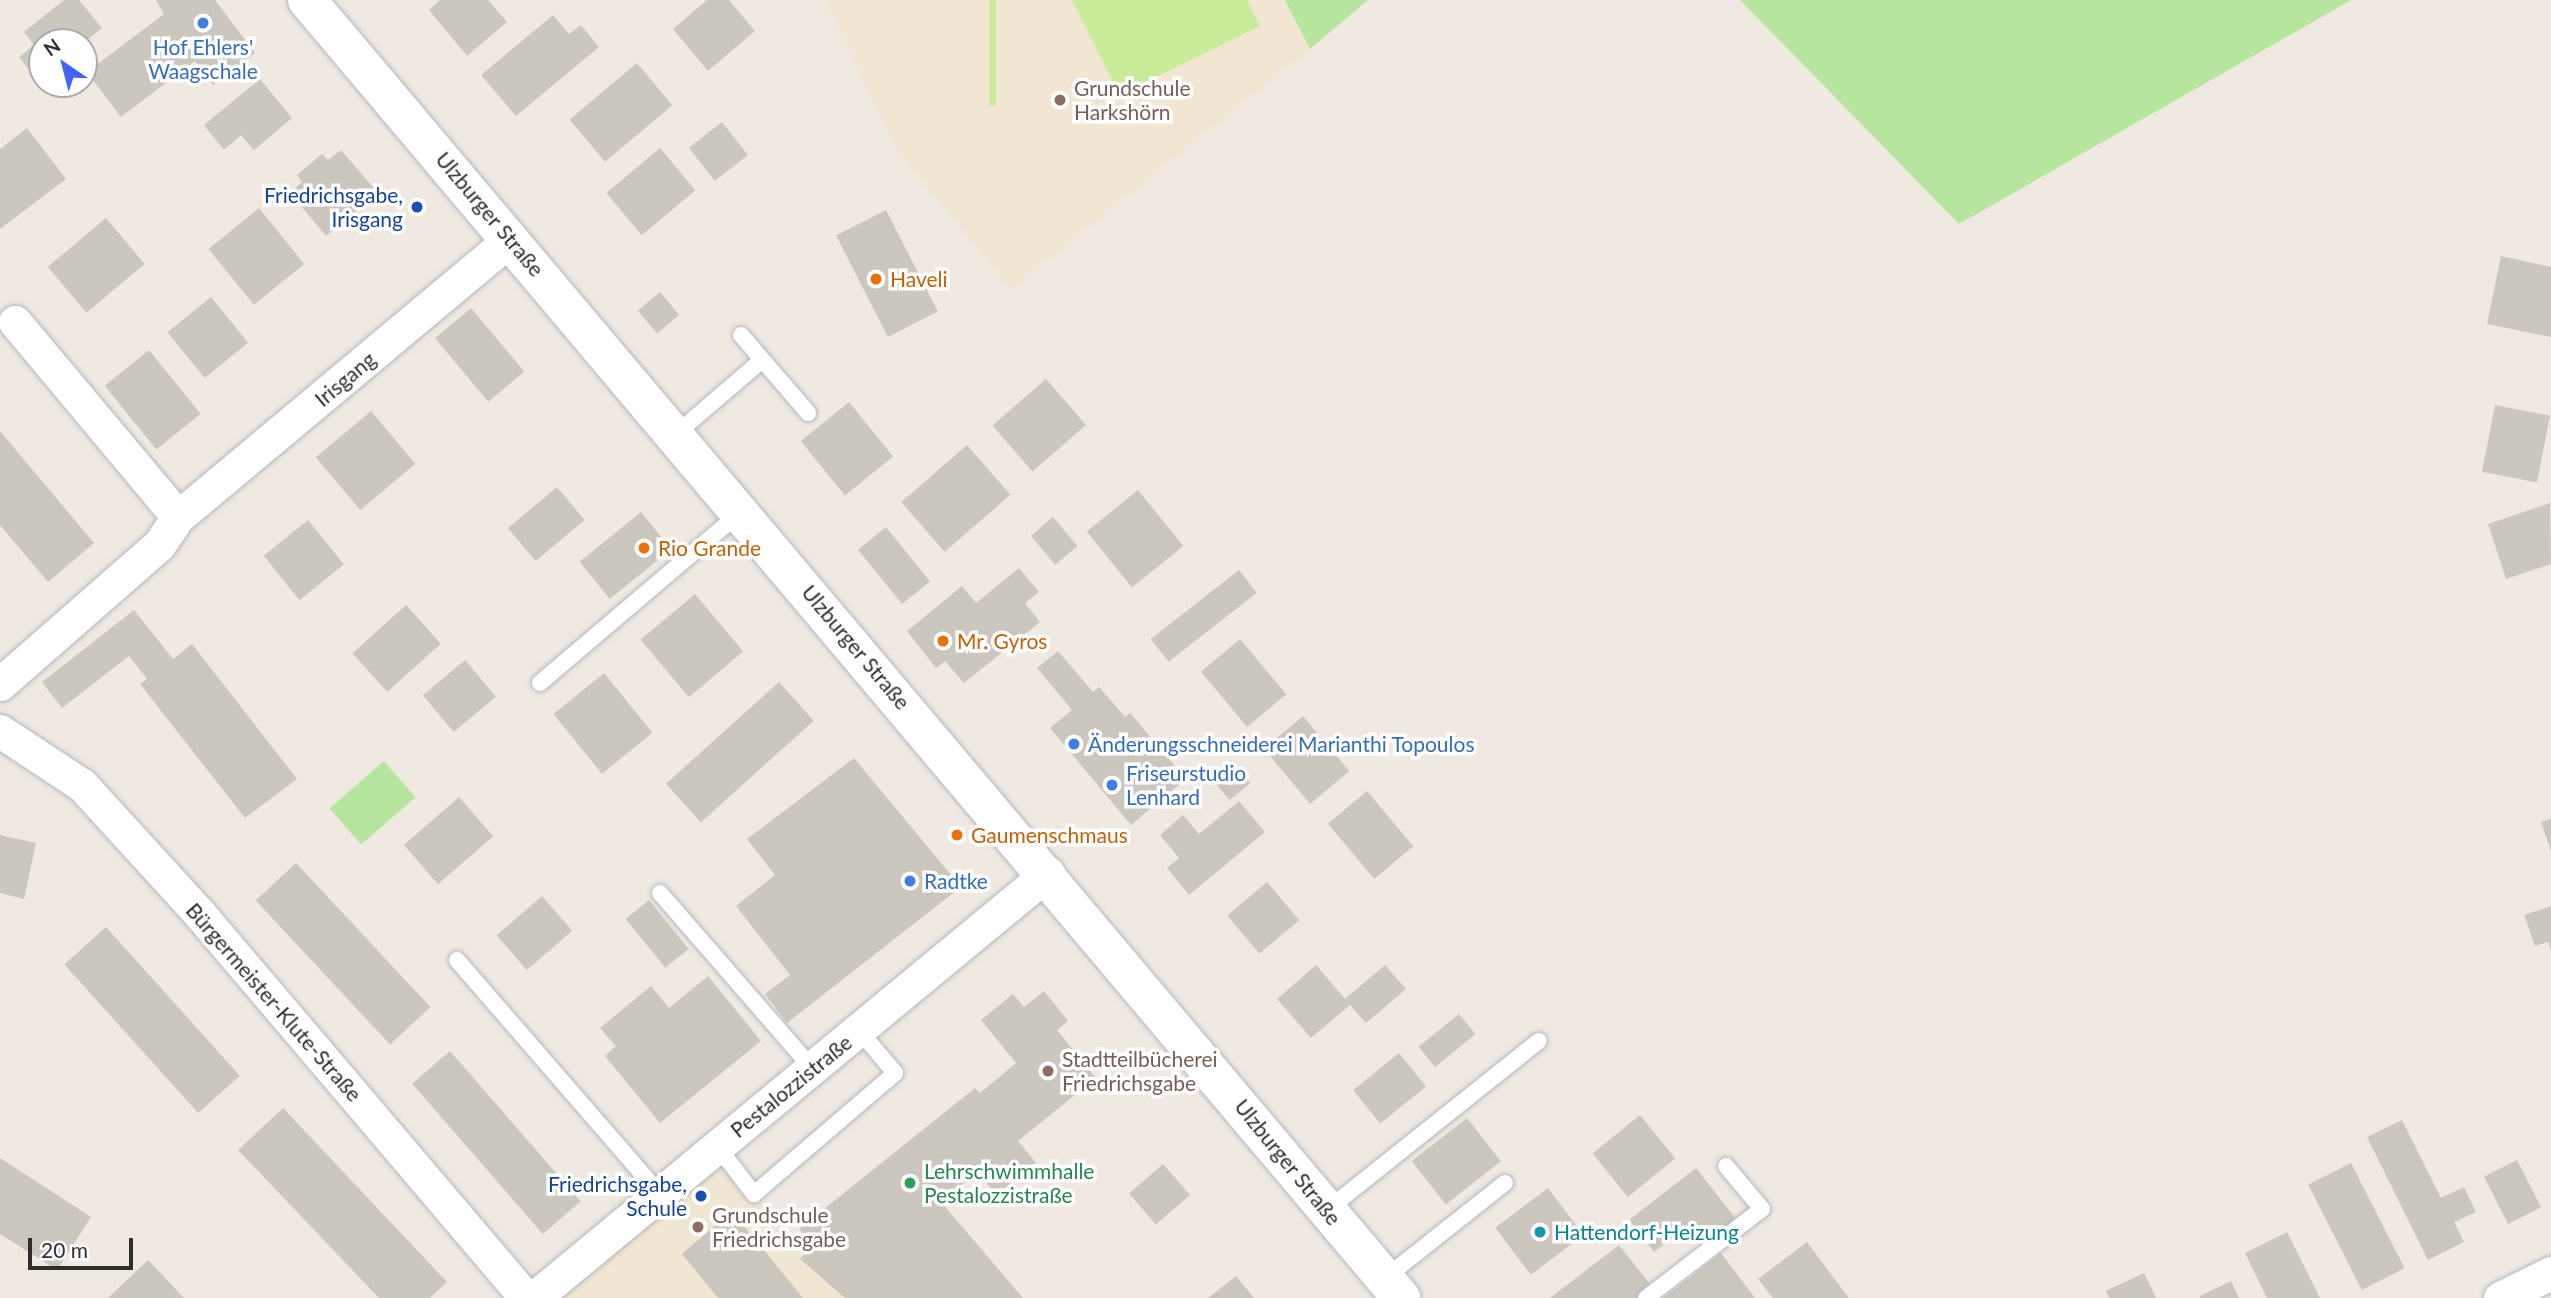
<!DOCTYPE html>
<html>
<head>
<meta charset="utf-8">
<style>
  body { margin:0 }
  #map { position:relative; width:2551px; height:1298px; overflow:hidden; background:#efe9e1; font-family:Lato,sans-serif }
  div>[style] { position:absolute }
  .education>* { inset:0; background:#f0e6d1 }
  .green>* { inset:0; background:#b6e59e; transform-origin:0 0 }
  .pitch>* { inset:0; background:#c9ec9a; transform-origin:0 0 }
  .building>* { inset:0; background:#cbc7bf; transform-origin:0 0 }
  .roads { filter:drop-shadow(0 0 2px #b4b7c1) drop-shadow(0 0 2px #b4b7c1) }
  .service>* { height:16px; margin:-8px; padding:0 8px; transform-origin:8px; border-radius:8px; background:#fff }
  .minor>* { height:33px; margin:-16.5px; padding:0 16.5px; transform-origin:16.5px; border-radius:16.5px; background:#fff }
  .secondary>* { height:38px; margin:-19px; padding:0 19px; transform-origin:19px; border-radius:19px; background:#fff }
  .dots>* { width:19px; height:19px; translate:-50% -50%; box-sizing:border-box; border:4px solid #fff; border-radius:50% }
  span { translate:-50% -50%; white-space:nowrap; text-align:center; line-height:1.15; -webkit-text-stroke:7px #fff; paint-order:stroke }
  .shop-label { font-size:21px; color:#366cbe }
  .left { translate:0 -50%; text-align:left }
  .education-label { font-size:21px; color:#785e54 }
  .transit-label { font-size:21px; color:#164399 }
  .right { translate:-100% -50%; text-align:right }
  .street-label { font-size:21px; color:#2e2e2e }
  .food-label { font-size:21px; color:#c56008 }
  .leisure-label { font-size:21px; color:#27864d }
  .culture-label { font-size:21px; color:#0d838f }
  .north { position:absolute; left:28px; top:28px; width:70px; height:70px; box-sizing:border-box; background:#fff; border:2px solid #ababab; border-radius:50%; rotate:325deg; font-size:19px; font-weight:700; line-height:28px; text-align:center; color:#2e2e2e }
  .north::after { content:''; display:block; margin:auto; width:24px; height:32px; background:#4264fb; clip-path:polygon(50% 0,100% 100%,50% 72%,0 100%) }
  .scale { position:absolute; left:28px; top:1238px; width:105px; height:32px; box-sizing:border-box; border:4px solid #2e2e2e; border-top:0; padding-left:9px; font-size:21px; line-height:24px; white-space:nowrap; color:#2e2e2e; -webkit-text-stroke:5px #fff; paint-order:stroke }
</style>
</head>
<body>
<div id="map">
  <div class="education">
    <i style="clip-path:polygon(825px 0,1285px 0,1310px 49px,1011px 289px,898px 152px)"></i>
    <i style="clip-path:polygon(717px 1146px,800px 1259px,845px 1298px,534px 1298px)"></i>
  </div>
  <div class="green">
    <i style="clip-path:polygon(1285px 0,1368px 0,1310px 49px)"></i>
    <i style="clip-path:polygon(1740px 0,2351px 0,1959px 224px)"></i>
    <i style="left:384px;top:761px;width:48px;height:72px;rotate:49deg"></i>
  </div>
  <div class="pitch">
    <i style="left:989px;top:0;width:7px;height:106px"></i>
    <i style="clip-path:polygon(1072px 0,1247px 0,1260px 26px,1119px 95px)"></i>
  </div>
  <div class="building">
    <i style="clip-path:polygon(64px 0,79px 0,102px 28px,84px 42px,42px 42px,42px 76px,37px 80px,19px 57px,34px 45px,24px 32px)"></i>
    <i style="clip-path:polygon(156px 0,215px 0,255px 53px,213px 85px,195px 61px,121px 117px,87px 72px,164px 14px)"></i>
    <i style="clip-path:polygon(440px 0,488px 0,507px 22px,467px 56px,429px 10px)"></i>
    <i style="clip-path:polygon(707px 0,729px 0,755px 31px,708px 71px,673px 29px)"></i>
    <i style="clip-path:polygon(553px 15px,569px 34px,581px 25px,599px 47px,516px 116px,481px 75px)"></i>
    <i style="left:637px;top:63px;width:55px;height:88px;rotate:50deg"></i>
    <i style="clip-path:polygon(260px 79px,292px 118px,254px 150px,241px 135px,224px 150px,204px 125px)"></i>
    <i style="left:722px;top:122px;width:42px;height:42px;rotate:52deg"></i>
    <i style="clip-path:polygon(27px 128px,66px 179px,0 229px,0 149px)"></i>
    <i style="left:660px;top:148px;width:55px;height:70px;rotate:50deg"></i>
    <i style="clip-path:polygon(341px 150px,378px 193px,326px 236px,290px 193px,302px 182px,297px 175px,322px 154px,328px 160px)"></i>
    <i style="left:259px;top:208px;width:72px;height:65px;rotate:51deg"></i>
    <i style="left:886px;top:210px;width:114px;height:56px;rotate:63deg"></i>
    <i style="left:106px;top:218px;width:60px;height:76px;rotate:50deg"></i>
    <i style="clip-path:polygon(2501px 256px,2551px 267px,2551px 337px,2487px 324px)"></i>
    <i style="left:660px;top:292px;width:30px;height:29px;rotate:50deg"></i>
    <i style="left:211px;top:297px;width:59px;height:56px;rotate:51deg"></i>
    <i style="left:471px;top:308px;width:83px;height:47px;rotate:50deg"></i>
    <i style="left:149px;top:350px;width:82px;height:57px;rotate:51deg"></i>
    <i style="left:1046px;top:379px;width:61px;height:71px;rotate:49deg"></i>
    <i style="left:849px;top:402px;width:70px;height:62px;rotate:51deg"></i>
    <i style="left:2495px;top:405px;width:56px;height:68px;rotate:11deg"></i>
    <i style="left:371px;top:411px;width:69px;height:72px;rotate:50deg"></i>
    <i style="clip-path:polygon(0 431px,94px 543px,48px 582px,0 525px)"></i>
    <i style="left:967px;top:445px;width:66px;height:87px;rotate:49deg"></i>
    <i style="left:557px;top:487px;width:43px;height:64px;rotate:50deg"></i>
    <i style="left:1138px;top:490px;width:72px;height:66px;rotate:51deg"></i>
    <i style="clip-path:polygon(2550px 503px,2551px 564px,2506px 579px,2488px 524px)"></i>
    <i style="left:641px;top:512px;width:48px;height:79px;rotate:51deg"></i>
    <i style="left:1053px;top:517px;width:38px;height:29px;rotate:50deg"></i>
    <i style="left:308px;top:520px;width:57px;height:57px;rotate:51deg"></i>
    <i style="left:886px;top:527px;width:70px;height:36px;rotate:51deg"></i>
    <i style="clip-path:polygon(1019px 568px,1039px 592px,1025px 603px,1040px 622px,964px 683px,945px 661px,936px 668px,907px 631px,962px 586px,976px 603px)"></i>
    <i style="left:1239px;top:570px;width:29px;height:112px;rotate:52deg"></i>
    <i style="left:695px;top:594px;width:75px;height:71px;rotate:50deg"></i>
    <i style="left:406px;top:605px;width:52px;height:72px;rotate:48deg"></i>
    <i style="clip-path:polygon(134px 610px,173px 659px,192px 644px,297px 779px,245px 818px,140px 684px,147px 679px,129px 656px,62px 708px,42px 682px)"></i>
    <i style="left:1240px;top:639px;width:72px;height:51px;rotate:50deg"></i>
    <i style="clip-path:polygon(1058px 651px,1093px 692px,1099px 687px,1125px 717px,1130px 713px,1186px 779px,1131px 825px,1050px 728px,1072px 710px,1037px 668px)"></i>
    <i style="left:465px;top:660px;width:48px;height:55px;rotate:50deg"></i>
    <i style="left:604px;top:673px;width:77px;height:65px;rotate:51deg"></i>
    <i style="left:779px;top:682px;width:52px;height:152px;rotate:48deg"></i>
    <i style="left:1303px;top:716px;width:72px;height:51px;rotate:50deg"></i>
    <i style="clip-path:polygon(854px 758px,961px 887px,787px 1023px,765px 994px,790px 975px,736px 906px,775px 875px,747px 839px)"></i>
    <i style="left:1231px;top:760px;width:30px;height:27px;rotate:50deg"></i>
    <i style="left:1367px;top:791px;width:72px;height:51px;rotate:50deg"></i>
    <i style="left:459px;top:797px;width:52px;height:73px;rotate:49deg"></i>
    <i style="clip-path:polygon(1239px 801px,1265px 832px,1189px 895px,1167px 868px,1179px 858px,1160px 835px,1183px 815px,1199px 834px)"></i>
    <i style="clip-path:polygon(2551px 819px,2551px 851px,2541px 822px)"></i>
    <i style="clip-path:polygon(0 835px,36px 843px,24px 899px,0 893px)"></i>
    <i style="left:296px;top:863px;width:197px;height:55px;rotate:47deg"></i>
    <i style="left:1267px;top:882px;width:50px;height:52px;rotate:50deg"></i>
    <i style="left:542px;top:896px;width:46px;height:60px;rotate:49deg"></i>
    <i style="left:649px;top:900px;width:63px;height:30px;rotate:51deg"></i>
    <i style="clip-path:polygon(2551px 906px,2551px 951px,2548px 942px,2535px 946px,2524px 915px)"></i>
    <i style="left:106px;top:927px;width:200px;height:56px;rotate:48deg"></i>
    <i style="clip-path:polygon(1316px 965px,1345px 999px,1385px 965px,1406px 989px,1366px 1023px,1350px 1005px,1311px 1038px,1277px 999px)"></i>
    <i style="clip-path:polygon(708px 976px,761px 1041px,660px 1123px,605px 1056px,616px 1046px,600px 1028px,651px 986px,669px 1008px)"></i>
    <i style="clip-path:polygon(1044px 991px,1068px 1021px,1057px 1030px,1096px 1078px,1018px 1141px,1036px 1163px,996px 1195px,978px 1172px,941px 1202px,1023px 1298px,845px 1298px,800px 1259px,814px 1244px,799px 1229px,975px 1088px,980px 1093px,1016px 1063px,981px 1020px,1013px 994px,1024px 1007px)"></i>
    <i style="left:1459px;top:1014px;width:26px;height:52px;rotate:51deg"></i>
    <i style="left:450px;top:1051px;width:199px;height:50px;rotate:49deg"></i>
    <i style="left:1399px;top:1053px;width:43px;height:59px;rotate:51deg"></i>
    <i style="clip-path:polygon(283px 1108px,447px 1282px,430px 1298px,379px 1298px,238px 1150px)"></i>
    <i style="left:1640px;top:1115px;width:56px;height:61px;rotate:51deg"></i>
    <i style="left:1467px;top:1118px;width:55px;height:70px;rotate:52deg"></i>
    <i style="clip-path:polygon(2402px 1120px,2441px 1198px,2464px 1187px,2476px 1212px,2454px 1222px,2464px 1242px,2428px 1260px,2367px 1137px)"></i>
    <i style="clip-path:polygon(0 1158px,91px 1217px,57px 1270px,0 1234px)"></i>
    <i style="left:2517px;top:1160px;width:53px;height:37px;rotate:63deg"></i>
    <i style="left:2351px;top:1163px;width:118px;height:48px;rotate:63deg"></i>
    <i style="left:1163px;top:1164px;width:41px;height:45px;rotate:49deg"></i>
    <i style="clip-path:polygon(1696px 1168px,1736px 1219px,1706px 1242px,1692px 1223px,1654px 1252px,1629px 1220px)"></i>
    <i style="left:1548px;top:1188px;width:59px;height:66px;rotate:53deg"></i>
    <i style="clip-path:polygon(732px 1211px,803px 1298px,718px 1298px,682px 1254px)"></i>
    <i style="clip-path:polygon(2287px 1232px,2320px 1298px,2267px 1298px,2245px 1253px)"></i>
    <i style="clip-path:polygon(1807px 1242px,1836px 1281px,1849px 1298px,1773px 1298px,1758px 1279px)"></i>
    <i style="clip-path:polygon(1619px 1245px,1653px 1288px,1640px 1298px,1550px 1298px)"></i>
    <i style="clip-path:polygon(1721px 1253px,1755px 1298px,1663px 1298px,1670px 1293px)"></i>
    <i style="clip-path:polygon(148px 1260px,184px 1298px,108px 1298px)"></i>
    <i style="clip-path:polygon(2144px 1273px,2156px 1298px,2109px 1298px,2106px 1291px)"></i>
    <i style="clip-path:polygon(1236px 1276px,1254px 1298px,1208px 1298px)"></i>
    <i style="clip-path:polygon(2231px 1281px,2239px 1298px,2200px 1298px,2200px 1296px)"></i>
  </div>
  <div class="roads">
    <div class="service">
      <i style="left:741px;top:335px;width:103px;rotate:49.3deg"></i>
      <i style="left:676px;top:434px;width:113px;rotate:-40.7deg"></i>
      <i style="left:540px;top:683px;width:262px;rotate:-40.4deg"></i>
      <i style="left:660px;top:893px;width:232px;rotate:49deg"></i>
      <i style="left:457px;top:960px;width:310px;rotate:49.1deg"></i>
      <i style="left:717px;top:1146px;width:61px;rotate:52.4deg"></i>
      <i style="left:754px;top:1194px;width:186px;rotate:-40.6deg"></i>
      <i style="left:895px;top:1073px;width:56px;rotate:-129.9deg"></i>
      <i style="left:1327px;top:1210px;width:271px;rotate:-38.6deg"></i>
      <i style="left:1385px;top:1278px;width:153px;rotate:-38.4deg"></i>
      <i style="left:1646px;top:1298px;width:146px;rotate:-37.5deg"></i>
      <i style="left:1762px;top:1209px;width:56px;rotate:-129.9deg"></i>
    </div>
    <div class="minor">
      <i style="left:15px;top:322px;width:254px;rotate:50.1deg"></i>
      <i style="left:0;top:684px;width:211px;rotate:-41.2deg"></i>
      <i style="left:159px;top:545px;width:34px;rotate:-56deg"></i>
      <i style="left:178px;top:517px;width:434px;rotate:-39.9deg"></i>
      <i style="left:0;top:731px;width:98px;rotate:33.4deg"></i>
      <i style="left:82px;top:785px;width:172px;rotate:47.6deg"></i>
      <i style="left:198px;top:912px;width:507px;rotate:49.64deg"></i>
      <i style="left:534px;top:1298px;width:667px;rotate:-39.59deg"></i>
      <i style="left:2500px;top:1298px;width:57px;rotate:-26.1deg"></i>
    </div>
    <div class="secondary">
      <i style="left:307px;top:0;width:1698px;rotate:49.87deg"></i>
    </div>
  </div>
  <div class="dots">
    <i style="left:203px;top:23px;background:#3f7fe0"></i>
    <i style="left:1060px;top:100px;background:#8d6e63"></i>
    <i style="left:417px;top:207px;background:#1a4fb4"></i>
    <i style="left:876px;top:279px;background:#e8710a"></i>
    <i style="left:644px;top:548px;background:#e8710a"></i>
    <i style="left:943px;top:641px;background:#e8710a"></i>
    <i style="left:1074px;top:744px;background:#3f7fe0"></i>
    <i style="left:1112px;top:785px;background:#3f7fe0"></i>
    <i style="left:957px;top:835px;background:#e8710a"></i>
    <i style="left:910px;top:881px;background:#3f7fe0"></i>
    <i style="left:1048px;top:1071px;background:#8d6e63"></i>
    <i style="left:910px;top:1183px;background:#2e9e5b"></i>
    <i style="left:701px;top:1196px;background:#1a4fb4"></i>
    <i style="left:698px;top:1227px;background:#8d6e63"></i>
    <i style="left:1540px;top:1232px;background:#0f9aa8"></i>
  </div>
  <div class="shop-label">
    <span style="left:203px;top:59px">Hof Ehlers'<br>Waagschale</span>
    <span class="left" style="left:1088px;top:744px">Änderungsschneiderei Marianthi Topoulos</span>
    <span class="left" style="left:1126px;top:785px">Friseurstudio<br>Lenhard</span>
    <span class="left" style="left:924px;top:881px">Radtke</span>
  </div>
  <div class="education-label">
    <span class="left" style="left:1074px;top:100px">Grundschule<br>Harkshörn</span>
    <span class="left" style="left:1062px;top:1071px">Stadtteilbücherei<br>Friedrichsgabe</span>
    <span class="left" style="left:712px;top:1227px">Grundschule<br>Friedrichsgabe</span>
  </div>
  <div class="transit-label">
    <span class="right" style="left:403px;top:207px">Friedrichsgabe,<br>Irisgang</span>
    <span class="right" style="left:687px;top:1196px">Friedrichsgabe,<br>Schule</span>
  </div>
  <div class="street-label">
    <span style="left:490px;top:214px;rotate:50deg">Ulzburger Straße</span>
    <span style="left:345px;top:379px;rotate:-40deg">Irisgang</span>
    <span style="left:856px;top:647px;rotate:50deg">Ulzburger Straße</span>
    <span style="left:274px;top:1002px;rotate:49deg">Bürgermeister-Klute-Straße</span>
    <span style="left:791px;top:1086px;rotate:-39deg">Pestalozzistraße</span>
    <span style="left:1288px;top:1162px;rotate:51deg">Ulzburger Straße</span>
  </div>
  <div class="food-label">
    <span class="left" style="left:890px;top:279px">Haveli</span>
    <span class="left" style="left:658px;top:548px">Rio Grande</span>
    <span class="left" style="left:957px;top:641px">Mr. Gyros</span>
    <span class="left" style="left:971px;top:835px">Gaumenschmaus</span>
  </div>
  <div class="leisure-label">
    <span class="left" style="left:924px;top:1183px">Lehrschwimmhalle<br>Pestalozzistraße</span>
  </div>
  <div class="culture-label">
    <span class="left" style="left:1554px;top:1232px">Hattendorf-Heizung</span>
  </div>
  <div class="north">N</div>
  <div class="scale">20 m</div>
</div>
</body>
</html>
